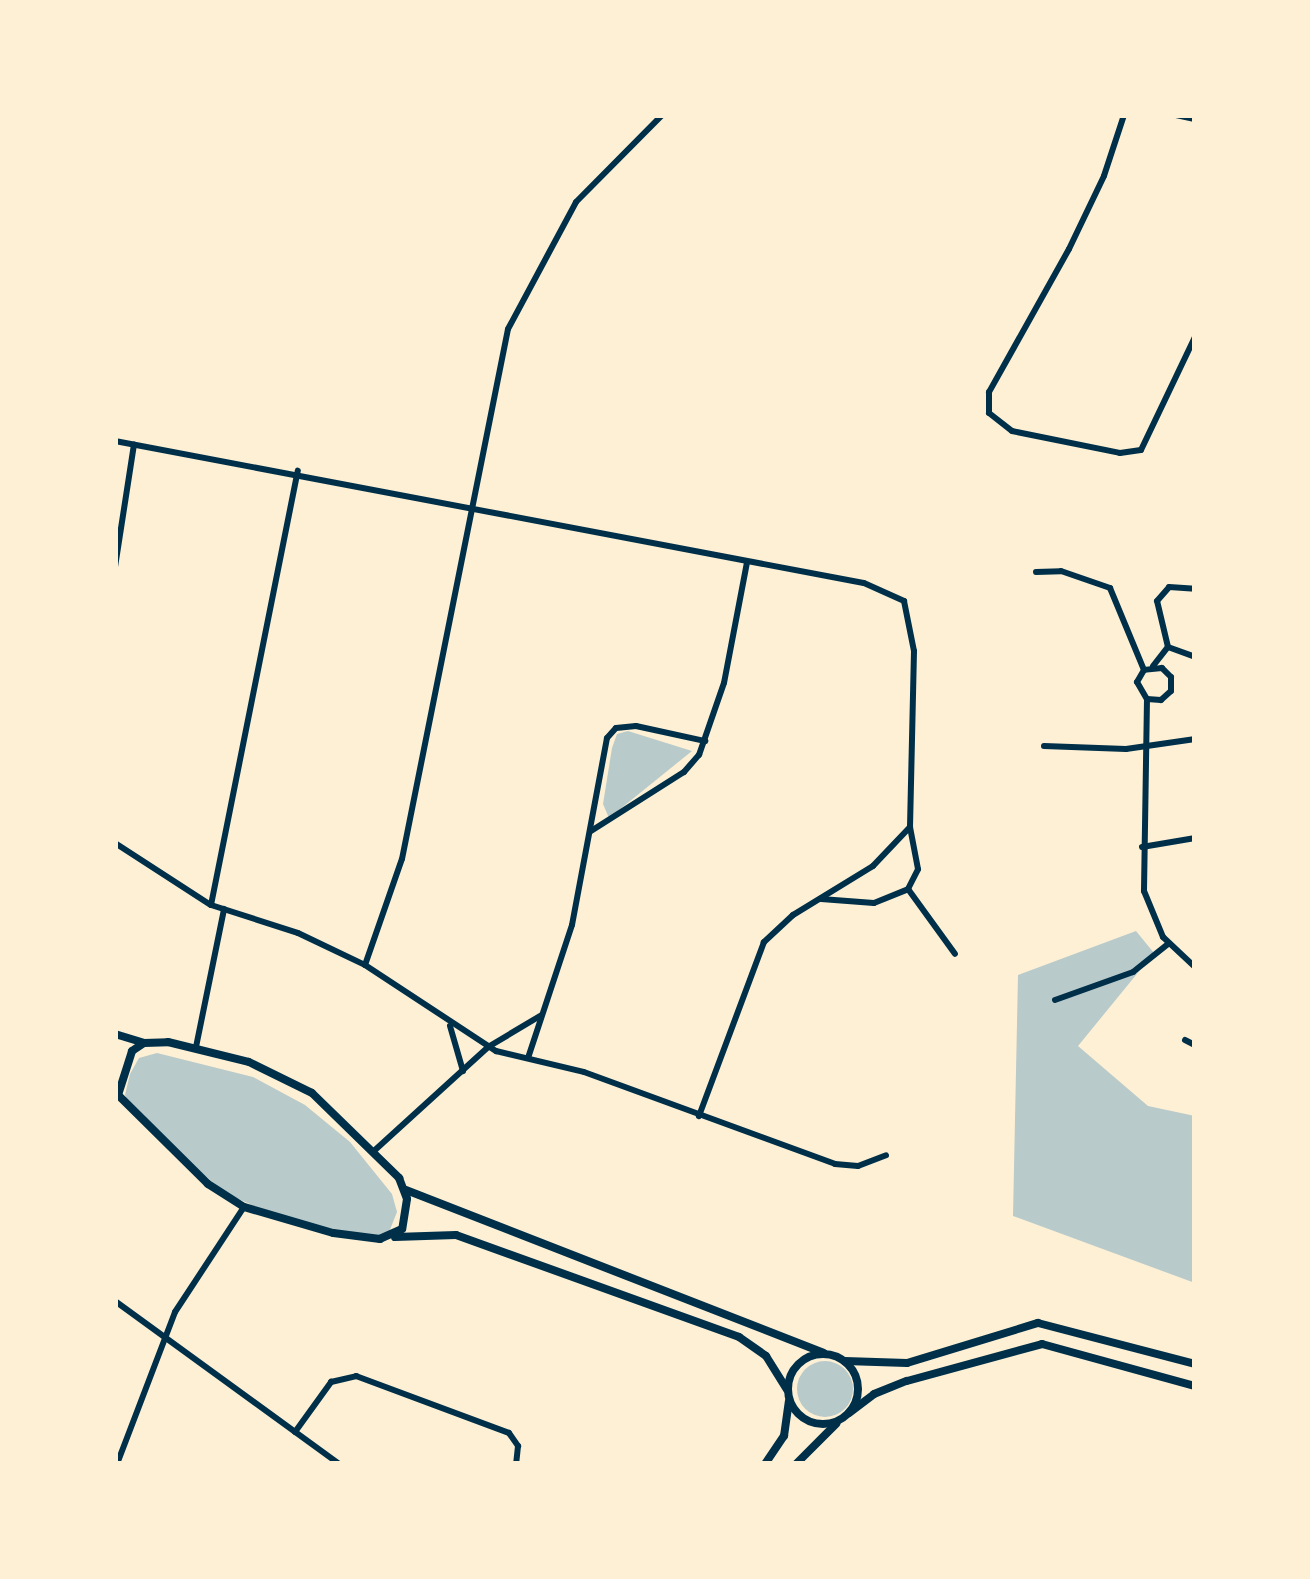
<!DOCTYPE html>
<html>
<head>
<meta charset="utf-8">
<style>
  body { margin:0 }
  #map { position:relative; width:1310px; height:1579px; overflow:hidden; background:#fdf0d5; font-family:Mulish,sans-serif }
  div>[style] { position:absolute }
  .green>* { inset:0; background:#b9caca }
  .round { border-radius:50% }
  .minor>* { height:6px; margin:-3px; padding:0 3px; transform-origin:3px; border-radius:3px; background:#003049 }
  .tertiary>* { height:8px; margin:-4px; padding:0 4px; transform-origin:4px; border-radius:4px; background:#003049 }
  .tertiary>.ring { margin:-4px; padding:0; box-sizing:content-box; background:none; border:8px solid #003049; border-radius:50% }
  span { translate:-50% -50%; white-space:nowrap; text-align:center; line-height:1.15; -webkit-text-stroke:9px #fdf0d5; paint-order:stroke }
  .frame { position:absolute; inset:0; border:118px solid #fdf0d5; pointer-events:none }
</style>
</head>
<body>
<div id="map">
  <div class="green">
    <i style="clip-path:polygon(628px 731px,692px 751px,609px 818px,603px 804px,612px 748px,617px 734px)"></i>
    <i style="clip-path:polygon(1136px 931px,1154px 953px,1078px 1046px,1148px 1106px,1195px 1116px,1195px 1283px,1013px 1216px,1018px 975px)"></i>
    <i style="clip-path:polygon(157px 1053px,253px 1077px,305px 1105px,350px 1142px,392px 1194px,397px 1212px,389px 1232px,367px 1239px,275px 1215px,225px 1193px,134px 1114px,125px 1095px,130px 1074px,139px 1058px)"></i>
    <i class="round" style="left:797px;top:1361px;width:56px;height:56px"></i>
  </div>
  <div class="minor">
    <i style="left:1124px;top:115px;width:64px;rotate:108.2deg"></i>
    <i style="left:1104px;top:176px;width:81px;rotate:115.6deg"></i>
    <i style="left:1069px;top:249px;width:164px;rotate:119.2deg"></i>
    <i style="left:989px;top:392px;width:21px;rotate:90deg"></i>
    <i style="left:989px;top:413px;width:29px;rotate:38deg"></i>
    <i style="left:1012px;top:431px;width:110px;rotate:11.5deg"></i>
    <i style="left:1120px;top:453px;width:21px;rotate:-8deg"></i>
    <i style="left:1141px;top:450px;width:125px;rotate:-64.5deg"></i>
    <i style="left:1176px;top:115px;width:19px;rotate:12deg"></i>
    <i style="left:115px;top:441px;width:762px;rotate:10.74deg"></i>
    <i style="left:864px;top:583px;width:44px;rotate:24.2deg"></i>
    <i style="left:904px;top:601px;width:51px;rotate:78.7deg"></i>
    <i style="left:914px;top:651px;width:176px;rotate:91.3deg"></i>
    <i style="left:910px;top:827px;width:54px;rotate:133.5deg"></i>
    <i style="left:873px;top:866px;width:94px;rotate:148.5deg"></i>
    <i style="left:793px;top:915px;width:40px;rotate:137deg"></i>
    <i style="left:764px;top:942px;width:186px;rotate:110.5deg"></i>
    <i style="left:115px;top:567px;width:124px;rotate:-81.2deg"></i>
    <i style="left:1036px;top:572px;width:25px;rotate:-2deg"></i>
    <i style="left:1061px;top:571px;width:52px;rotate:19.1deg"></i>
    <i style="left:1110px;top:588px;width:89px;rotate:67.5deg"></i>
    <i style="left:1168px;top:647px;width:47px;rotate:-103.4deg"></i>
    <i style="left:1157px;top:601px;width:18px;rotate:-49deg"></i>
    <i style="left:1169px;top:587px;width:26px;rotate:4deg"></i>
    <i style="left:1153px;top:666px;width:24px;rotate:-52deg"></i>
    <i style="left:1168px;top:647px;width:29px;rotate:20deg"></i>
    <i style="left:1147px;top:699px;width:14px;rotate:4deg"></i>
    <i style="left:1161px;top:700px;width:13px;rotate:-42deg"></i>
    <i style="left:1171px;top:691px;width:14px;rotate:-90deg"></i>
    <i style="left:1171px;top:677px;width:13px;rotate:-135deg"></i>
    <i style="left:1162px;top:668px;width:18px;rotate:174deg"></i>
    <i style="left:1144px;top:670px;width:14px;rotate:120deg"></i>
    <i style="left:1137px;top:682px;width:20px;rotate:60deg"></i>
    <i style="left:1147px;top:699px;width:192px;rotate:90.9deg"></i>
    <i style="left:1144px;top:891px;width:50px;rotate:67.6deg"></i>
    <i style="left:1163px;top:937px;width:44px;rotate:43.2deg"></i>
    <i style="left:1044px;top:746px;width:82px;rotate:2.1deg"></i>
    <i style="left:1126px;top:749px;width:70px;rotate:-8.2deg"></i>
    <i style="left:591px;top:831px;width:110px;rotate:-32.4deg"></i>
    <i style="left:684px;top:772px;width:23px;rotate:-49deg"></i>
    <i style="left:699px;top:755px;width:76px;rotate:-70.9deg"></i>
    <i style="left:724px;top:683px;width:123px;rotate:-79.2deg"></i>
    <i style="left:115px;top:843px;width:114px;rotate:32.9deg"></i>
    <i style="left:211px;top:905px;width:91px;rotate:17.8deg"></i>
    <i style="left:298px;top:933px;width:74px;rotate:25.5deg"></i>
    <i style="left:365px;top:965px;width:157px;rotate:33.3deg"></i>
    <i style="left:496px;top:1051px;width:90px;rotate:13.4deg"></i>
    <i style="left:584px;top:1072px;width:267px;rotate:20.1deg"></i>
    <i style="left:835px;top:1164px;width:23px;rotate:5deg"></i>
    <i style="left:858px;top:1166px;width:30px;rotate:-21deg"></i>
    <i style="left:1142px;top:847px;width:54px;rotate:-9.6deg"></i>
    <i style="left:908px;top:889px;width:80px;rotate:54.1deg"></i>
    <i style="left:821px;top:899px;width:53px;rotate:4.3deg"></i>
    <i style="left:874px;top:903px;width:37px;rotate:-22deg"></i>
    <i style="left:908px;top:889px;width:22px;rotate:-63deg"></i>
    <i style="left:918px;top:869px;width:43px;rotate:-100.8deg"></i>
    <i style="left:211px;top:905px;width:443px;rotate:-78.7deg"></i>
    <i style="left:365px;top:965px;width:112px;rotate:-70.8deg"></i>
    <i style="left:402px;top:859px;width:540px;rotate:-78.69deg"></i>
    <i style="left:508px;top:329px;width:144px;rotate:-61.8deg"></i>
    <i style="left:576px;top:202px;width:122px;rotate:-45.3deg"></i>
    <i style="left:1055px;top:1000px;width:83px;rotate:-19.7deg"></i>
    <i style="left:1133px;top:972px;width:45px;rotate:-38.7deg"></i>
    <i style="left:450px;top:1026px;width:47px;rotate:73.9deg"></i>
    <i style="left:1185px;top:1040px;width:11px;rotate:27deg"></i>
    <i style="left:196px;top:1047px;width:141px;rotate:-78.5deg"></i>
    <i style="left:528px;top:1058px;width:140px;rotate:-71.7deg"></i>
    <i style="left:572px;top:925px;width:190px;rotate:-79.4deg"></i>
    <i style="left:607px;top:738px;width:13px;rotate:-48deg"></i>
    <i style="left:616px;top:728px;width:20px;rotate:-6deg"></i>
    <i style="left:636px;top:726px;width:71px;rotate:12.3deg"></i>
    <i style="left:375px;top:1150px;width:153px;rotate:-42.3deg"></i>
    <i style="left:488px;top:1047px;width:61px;rotate:-30.8deg"></i>
    <i style="left:115px;top:1301px;width:277px;rotate:36deg"></i>
    <i style="left:295px;top:1432px;width:62px;rotate:-54.2deg"></i>
    <i style="left:331px;top:1382px;width:26px;rotate:-13deg"></i>
    <i style="left:356px;top:1376px;width:163px;rotate:20.4deg"></i>
    <i style="left:509px;top:1433px;width:16px;rotate:55deg"></i>
    <i style="left:518px;top:1446px;width:18px;rotate:96deg"></i>
    <i style="left:117px;top:1464px;width:163px;rotate:-69.1deg"></i>
    <i style="left:175px;top:1312px;width:126px;rotate:-56.7deg"></i>
  </div>
  <div class="tertiary">
    <i style="left:115px;top:1034px;width:30px;rotate:17deg"></i>
    <i style="left:168px;top:1042px;width:83px;rotate:13.9deg"></i>
    <i style="left:249px;top:1062px;width:70px;rotate:26.2deg"></i>
    <i style="left:312px;top:1093px;width:122px;rotate:44.3deg"></i>
    <i style="left:399px;top:1178px;width:22px;rotate:69deg"></i>
    <i style="left:407px;top:1199px;width:30px;rotate:99deg"></i>
    <i style="left:402px;top:1229px;width:24px;rotate:156deg"></i>
    <i style="left:380px;top:1239px;width:47px;rotate:-172.7deg"></i>
    <i style="left:333px;top:1233px;width:93px;rotate:-163.7deg"></i>
    <i style="left:244px;top:1207px;width:43px;rotate:-147.4deg"></i>
    <i style="left:208px;top:1184px;width:127px;rotate:-135.3deg"></i>
    <i style="left:118px;top:1095px;width:46px;rotate:-72.3deg"></i>
    <i style="left:132px;top:1051px;width:14px;rotate:-34deg"></i>
    <i style="left:144px;top:1043px;width:24px;rotate:-2deg"></i>
    <i style="left:406px;top:1190px;width:448px;rotate:21.3deg"></i>
    <i style="left:395px;top:1237px;width:61px;rotate:-1.9deg"></i>
    <i style="left:456px;top:1235px;width:301px;rotate:19.8deg"></i>
    <i style="left:739px;top:1337px;width:33px;rotate:35deg"></i>
    <i style="left:766px;top:1356px;width:40px;rotate:58deg"></i>
    <i class="ring" style="left:788px;top:1354px;width:62px;height:62px"></i>
    <i style="left:845px;top:1361px;width:62px;rotate:1.8deg"></i>
    <i style="left:907px;top:1363px;width:137px;rotate:-17deg"></i>
    <i style="left:1038px;top:1323px;width:162px;rotate:14.6deg"></i>
    <i style="left:849px;top:1413px;width:31px;rotate:-37deg"></i>
    <i style="left:874px;top:1394px;width:35px;rotate:-22deg"></i>
    <i style="left:907px;top:1381px;width:140px;rotate:-15.3deg"></i>
    <i style="left:1042px;top:1344px;width:159px;rotate:15.4deg"></i>
    <i style="left:765px;top:1464px;width:34px;rotate:-56deg"></i>
    <i style="left:784px;top:1436px;width:35px;rotate:-82deg"></i>
    <i style="left:796px;top:1464px;width:57px;rotate:-45deg"></i>
  </div>
  <div class="frame"></div>
</div>
</body>
</html>
